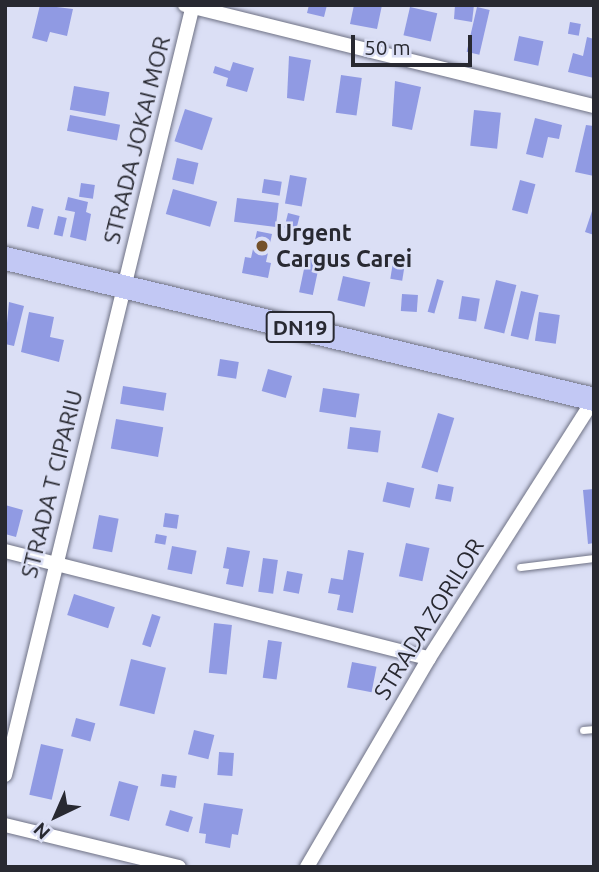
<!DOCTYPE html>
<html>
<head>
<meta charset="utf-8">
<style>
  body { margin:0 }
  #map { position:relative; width:599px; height:872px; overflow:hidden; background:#dbdff5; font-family:Ubuntu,sans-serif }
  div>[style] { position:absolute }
  .building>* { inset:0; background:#909ae3; transform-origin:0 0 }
  .roads { filter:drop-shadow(0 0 2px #6e7184) drop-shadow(0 0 2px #6e7184) }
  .service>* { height:7px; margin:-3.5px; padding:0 3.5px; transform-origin:3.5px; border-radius:3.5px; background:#fff }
  .minor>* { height:14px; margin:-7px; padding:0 7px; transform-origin:7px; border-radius:7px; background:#fff }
  .primary>* { height:23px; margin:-11.5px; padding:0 11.5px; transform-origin:11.5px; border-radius:11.5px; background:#c2c8f4 }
  .dots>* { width:19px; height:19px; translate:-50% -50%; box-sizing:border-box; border:4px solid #dbdff5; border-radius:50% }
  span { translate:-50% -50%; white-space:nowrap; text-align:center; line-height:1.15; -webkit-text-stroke:5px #dbdff5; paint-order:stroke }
  .shield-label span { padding:2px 5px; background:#dbdff5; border:2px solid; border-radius:5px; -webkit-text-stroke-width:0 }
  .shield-label { font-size:21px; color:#282931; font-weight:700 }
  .street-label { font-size:23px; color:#282931 }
  .poi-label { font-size:23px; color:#282931; font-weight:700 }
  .left { translate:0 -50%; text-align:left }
  .frame { position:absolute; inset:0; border:7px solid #282931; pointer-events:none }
  .north { position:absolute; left:21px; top:781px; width:70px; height:70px; -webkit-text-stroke:5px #dbdff5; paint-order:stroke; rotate:224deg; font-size:19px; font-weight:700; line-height:28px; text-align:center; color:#282931 }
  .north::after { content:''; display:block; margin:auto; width:24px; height:32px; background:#282931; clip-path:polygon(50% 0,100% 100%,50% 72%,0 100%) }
  .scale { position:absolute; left:351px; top:35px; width:121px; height:32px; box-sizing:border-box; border:4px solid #282931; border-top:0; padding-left:9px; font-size:21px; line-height:24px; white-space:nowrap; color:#282931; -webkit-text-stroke:5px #dbdff5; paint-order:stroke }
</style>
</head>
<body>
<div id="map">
  <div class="building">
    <i style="clip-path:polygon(40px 5px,73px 9px,67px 36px,50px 32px,47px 42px,32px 38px)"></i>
    <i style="clip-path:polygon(309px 5px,327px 5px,324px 17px,307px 13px)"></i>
    <i style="clip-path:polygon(354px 5px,382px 5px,377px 29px,350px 24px)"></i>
    <i style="clip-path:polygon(455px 5px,474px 5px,472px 22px,454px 19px)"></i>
    <i style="left:410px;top:7px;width:28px;height:29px;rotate:13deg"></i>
    <i style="left:477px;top:7px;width:13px;height:46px;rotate:13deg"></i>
    <i style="left:570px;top:22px;width:11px;height:12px;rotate:10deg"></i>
    <i style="left:519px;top:36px;width:25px;height:25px;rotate:12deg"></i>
    <i style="clip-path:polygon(587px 37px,594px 39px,594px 78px,568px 72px,573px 53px,583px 56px)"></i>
    <i style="clip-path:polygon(289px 56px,311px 60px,304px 101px,287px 98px)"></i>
    <i style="clip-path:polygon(233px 62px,254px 68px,247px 92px,226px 86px,228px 78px,213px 73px,215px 66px,230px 71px)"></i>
    <i style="left:341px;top:75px;width:21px;height:38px;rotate:8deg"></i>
    <i style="clip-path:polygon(395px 81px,421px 87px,412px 130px,392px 126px)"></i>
    <i style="left:74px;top:86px;width:36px;height:24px;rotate:10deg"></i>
    <i style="left:185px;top:109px;width:29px;height:34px;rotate:18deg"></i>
    <i style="left:474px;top:110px;width:27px;height:36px;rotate:6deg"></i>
    <i style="left:70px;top:115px;width:51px;height:16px;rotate:11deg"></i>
    <i style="clip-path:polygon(535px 118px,562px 125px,559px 139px,548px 137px,543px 158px,526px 154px)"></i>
    <i style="clip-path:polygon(586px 125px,594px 126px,594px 176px,575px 172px)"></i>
    <i style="left:177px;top:158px;width:22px;height:22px;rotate:13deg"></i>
    <i style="left:290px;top:175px;width:17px;height:29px;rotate:10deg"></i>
    <i style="left:264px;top:179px;width:18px;height:14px;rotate:9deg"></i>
    <i style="left:520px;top:180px;width:16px;height:31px;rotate:15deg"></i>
    <i style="left:81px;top:183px;width:14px;height:14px;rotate:8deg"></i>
    <i style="left:173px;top:189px;width:46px;height:26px;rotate:16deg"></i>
    <i style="clip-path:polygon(68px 197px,88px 202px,86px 212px,91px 214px,86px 241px,70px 237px,75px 212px,65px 210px)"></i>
    <i style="left:237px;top:198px;width:42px;height:24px;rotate:7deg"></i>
    <i style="left:32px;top:206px;width:12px;height:21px;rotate:14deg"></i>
    <i style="clip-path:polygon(593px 208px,594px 208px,594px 235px,585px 232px)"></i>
    <i style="left:288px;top:213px;width:12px;height:15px;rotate:14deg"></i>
    <i style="left:58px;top:216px;width:9px;height:19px;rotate:13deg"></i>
    <i style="clip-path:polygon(257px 231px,272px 234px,266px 262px,271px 263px,268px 278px,242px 273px,245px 257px,251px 258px)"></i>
    <i style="left:307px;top:255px;width:14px;height:38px;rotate:12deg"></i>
    <i style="left:393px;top:262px;width:12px;height:17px;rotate:9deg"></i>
    <i style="left:343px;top:276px;width:28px;height:25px;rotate:13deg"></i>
    <i style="left:437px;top:279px;width:7px;height:34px;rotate:16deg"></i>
    <i style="left:496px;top:280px;width:21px;height:50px;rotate:14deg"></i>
    <i style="left:521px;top:291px;width:18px;height:46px;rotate:13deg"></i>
    <i style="left:402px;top:294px;width:16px;height:17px;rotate:4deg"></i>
    <i style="left:462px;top:296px;width:18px;height:23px;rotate:9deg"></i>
    <i style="clip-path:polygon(9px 302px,24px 306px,14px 346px,5px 344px)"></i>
    <i style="clip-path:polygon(29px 312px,54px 317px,50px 337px,64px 340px,59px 362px,21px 352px)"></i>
    <i style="left:539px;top:312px;width:21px;height:29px;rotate:8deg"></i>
    <i style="left:220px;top:359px;width:19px;height:17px;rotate:9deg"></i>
    <i style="left:268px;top:369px;width:25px;height:23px;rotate:16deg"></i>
    <i style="left:123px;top:386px;width:44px;height:18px;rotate:9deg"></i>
    <i style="left:323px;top:388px;width:37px;height:24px;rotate:9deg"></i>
    <i style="left:438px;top:413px;width:17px;height:57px;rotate:17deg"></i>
    <i style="left:116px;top:419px;width:48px;height:30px;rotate:10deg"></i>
    <i style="left:350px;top:427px;width:31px;height:22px;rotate:7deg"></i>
    <i style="left:387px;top:482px;width:28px;height:20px;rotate:13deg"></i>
    <i style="left:438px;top:484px;width:16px;height:15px;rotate:11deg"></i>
    <i style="clip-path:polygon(594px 489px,594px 543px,588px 544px,583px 490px)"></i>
    <i style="clip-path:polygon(5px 505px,23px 510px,16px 537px,5px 534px)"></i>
    <i style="left:165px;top:513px;width:14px;height:14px;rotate:8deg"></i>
    <i style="left:99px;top:515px;width:20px;height:34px;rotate:11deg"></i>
    <i style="left:156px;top:534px;width:11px;height:9px;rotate:10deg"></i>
    <i style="left:406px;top:543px;width:24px;height:34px;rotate:12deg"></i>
    <i style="left:172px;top:546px;width:25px;height:24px;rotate:11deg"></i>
    <i style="clip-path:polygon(227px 547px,250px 551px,243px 587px,226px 584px,229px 569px,223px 568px)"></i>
    <i style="clip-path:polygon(348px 550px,364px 553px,353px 613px,337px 610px,340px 595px,328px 593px,331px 578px,343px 580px)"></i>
    <i style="left:263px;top:558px;width:15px;height:34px;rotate:8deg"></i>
    <i style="left:287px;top:571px;width:16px;height:20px;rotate:11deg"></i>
    <i style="left:74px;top:594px;width:43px;height:22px;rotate:18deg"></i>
    <i style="left:152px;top:614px;width:9px;height:32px;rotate:18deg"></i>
    <i style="left:214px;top:623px;width:18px;height:50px;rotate:6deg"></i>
    <i style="left:268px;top:640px;width:14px;height:38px;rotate:8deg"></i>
    <i style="left:131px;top:659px;width:36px;height:48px;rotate:14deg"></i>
    <i style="left:352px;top:662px;width:25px;height:26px;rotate:11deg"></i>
    <i style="left:76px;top:718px;width:20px;height:19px;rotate:15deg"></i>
    <i style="left:194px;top:730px;width:21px;height:25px;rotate:14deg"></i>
    <i style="left:41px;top:744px;width:23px;height:52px;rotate:13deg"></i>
    <i style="left:219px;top:752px;width:15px;height:23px;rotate:4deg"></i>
    <i style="left:162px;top:774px;width:15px;height:12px;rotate:8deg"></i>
    <i style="left:119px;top:781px;width:20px;height:36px;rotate:15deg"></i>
    <i style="clip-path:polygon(204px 803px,243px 809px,238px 835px,232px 834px,230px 848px,205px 843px,206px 834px,199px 833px)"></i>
    <i style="left:170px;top:810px;width:24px;height:16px;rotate:17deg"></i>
  </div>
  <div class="roads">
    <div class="service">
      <i style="left:520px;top:567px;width:75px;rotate:-6.9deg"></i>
      <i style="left:583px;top:730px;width:11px;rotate:-5deg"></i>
    </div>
    <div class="minor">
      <i style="left:185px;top:5px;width:421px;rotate:13.9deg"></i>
      <i style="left:5px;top:551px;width:437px;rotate:14.2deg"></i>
      <i style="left:5px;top:775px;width:793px;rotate:-76.28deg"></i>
      <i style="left:5px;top:825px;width:179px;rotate:13.6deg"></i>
      <i style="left:307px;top:867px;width:242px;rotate:-59.7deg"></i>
      <i style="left:429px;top:658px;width:307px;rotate:-57.5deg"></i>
    </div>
    <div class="primary">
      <i style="left:5px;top:258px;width:606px;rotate:13.46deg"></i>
    </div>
  </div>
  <div class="dots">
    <i style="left:262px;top:246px;background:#74512a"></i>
  </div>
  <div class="shield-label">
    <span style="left:300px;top:327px">DN19</span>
  </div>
  <div class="street-label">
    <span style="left:137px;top:140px;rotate:-76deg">STRADA JOKAI MOR</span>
    <span style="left:52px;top:484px;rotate:-76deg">STRADA T CIPARIU</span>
    <span style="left:429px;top:619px;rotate:-58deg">STRADA ZORILOR</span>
  </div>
  <div class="poi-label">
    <span class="left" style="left:276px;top:246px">Urgent<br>Cargus Carei</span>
  </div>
  <div class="frame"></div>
  <div class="north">N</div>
  <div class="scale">50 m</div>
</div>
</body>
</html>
